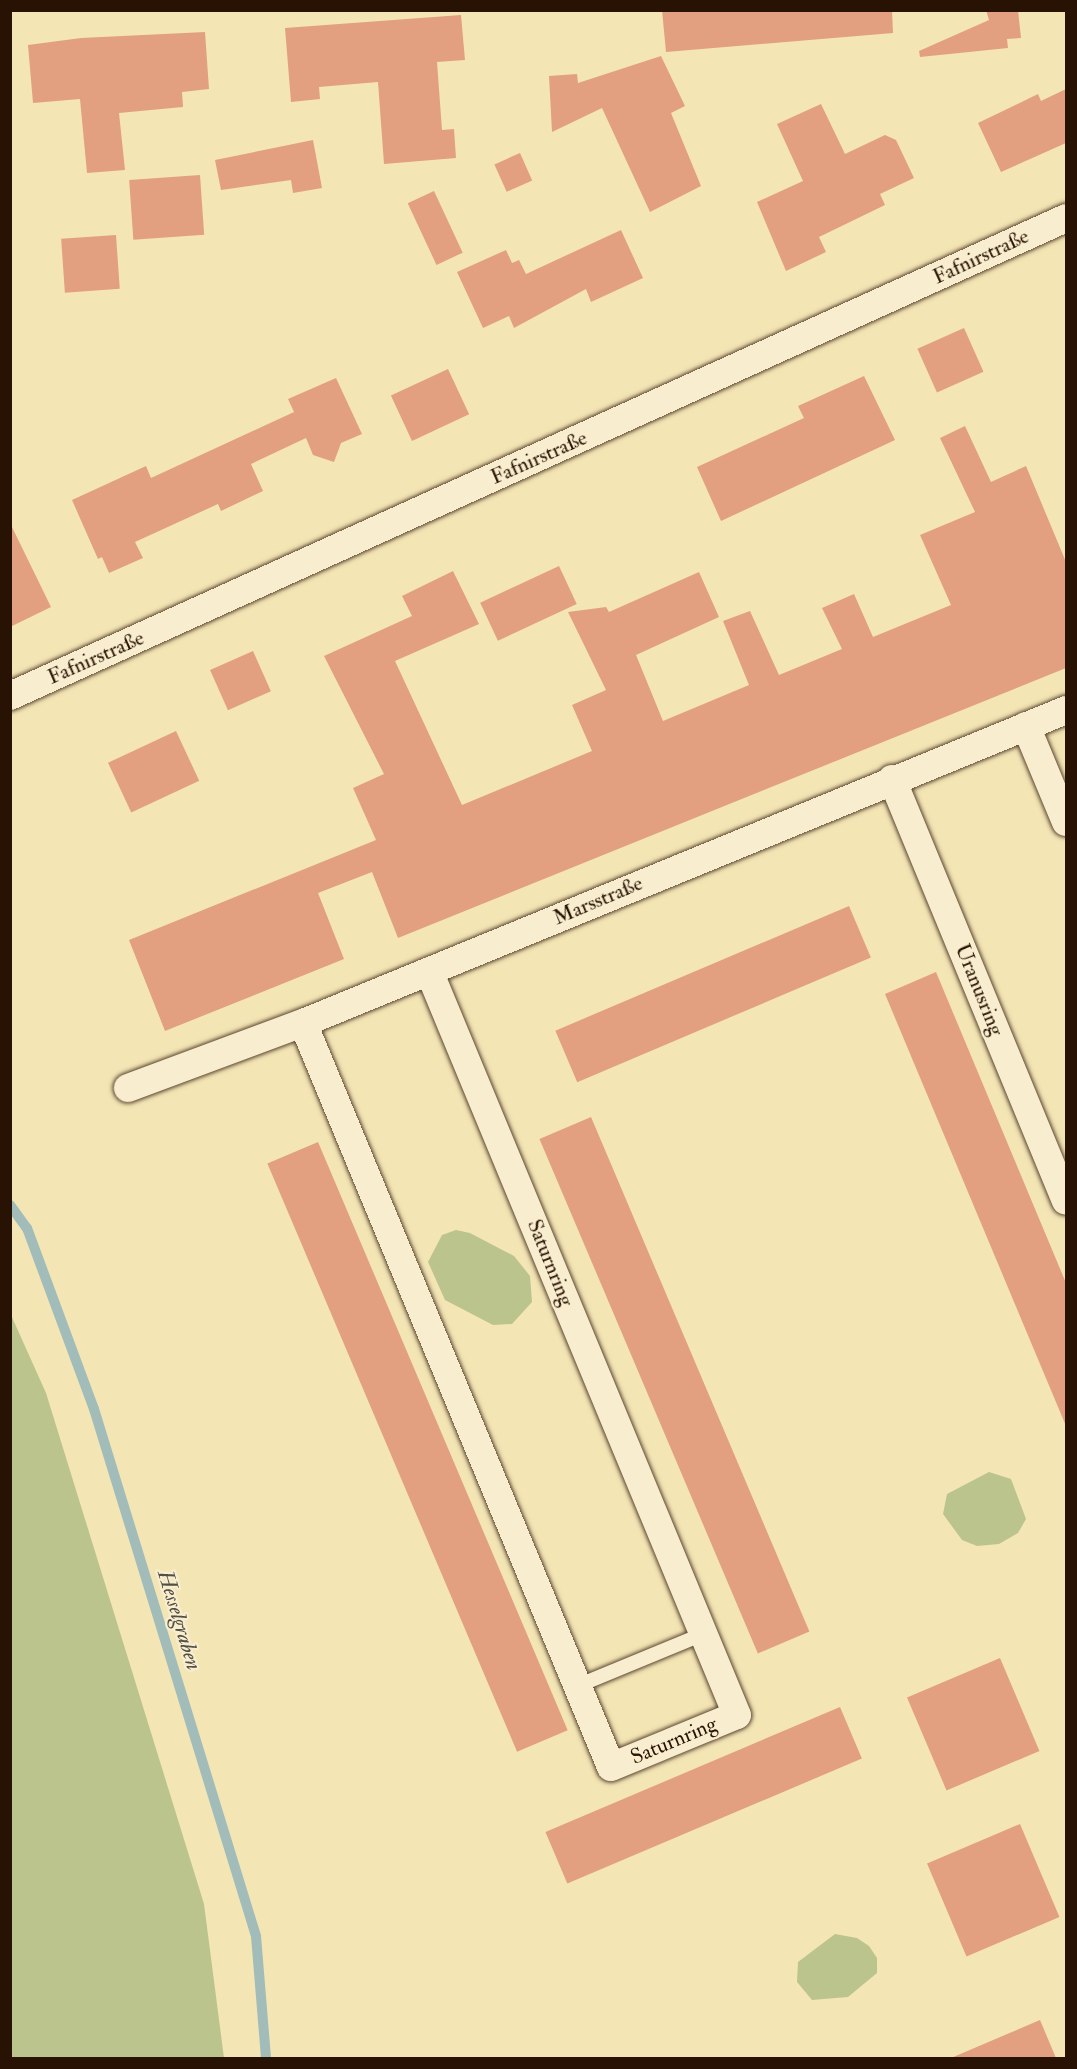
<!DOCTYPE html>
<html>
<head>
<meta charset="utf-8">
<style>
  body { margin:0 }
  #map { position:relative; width:1077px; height:2069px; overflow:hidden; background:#f4e5b5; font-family:"IM FELL Double Pica",serif }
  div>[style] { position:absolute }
  .green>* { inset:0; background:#bcc48d }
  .stream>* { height:10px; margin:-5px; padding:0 5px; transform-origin:5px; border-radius:5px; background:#a1bcb9 }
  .building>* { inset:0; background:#e2a081; transform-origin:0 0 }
  .roads { filter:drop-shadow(0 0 2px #5b4730) drop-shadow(0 0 2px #5b4730) }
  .service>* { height:14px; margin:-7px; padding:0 7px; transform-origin:7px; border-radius:7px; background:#f8eecf }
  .minor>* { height:28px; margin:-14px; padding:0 14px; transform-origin:14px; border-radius:14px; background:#f8eecf }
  span { translate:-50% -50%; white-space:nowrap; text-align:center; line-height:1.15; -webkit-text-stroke:4.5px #f8eecf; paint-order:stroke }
  .street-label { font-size:21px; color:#281203 }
  .water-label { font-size:22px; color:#524e43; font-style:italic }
  .frame { position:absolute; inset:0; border:12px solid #281203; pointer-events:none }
</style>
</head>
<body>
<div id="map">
  <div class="green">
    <i style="clip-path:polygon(456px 1230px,470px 1233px,514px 1256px,530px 1276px,532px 1302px,512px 1324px,493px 1325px,445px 1300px,428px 1262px,442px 1235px)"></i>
    <i style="clip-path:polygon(11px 1315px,46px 1393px,204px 1904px,224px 2058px,11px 2058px)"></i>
    <i style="clip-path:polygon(989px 1472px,1011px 1479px,1026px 1519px,1018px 1533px,999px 1544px,977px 1546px,962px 1540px,943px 1514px,947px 1494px)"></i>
    <i style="clip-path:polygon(835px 1934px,857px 1938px,869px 1946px,877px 1958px,877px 1973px,848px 1997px,812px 2000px,797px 1982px,798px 1962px)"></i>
  </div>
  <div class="stream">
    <i style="left:10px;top:1205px;width:29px;rotate:54deg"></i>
    <i style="left:27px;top:1228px;width:193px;rotate:69.7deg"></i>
    <i style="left:94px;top:1409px;width:551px;rotate:72.91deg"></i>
    <i style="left:256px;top:1936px;width:122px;rotate:85.3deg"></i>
  </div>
  <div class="building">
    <i style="clip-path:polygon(662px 10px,892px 10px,893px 33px,666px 52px)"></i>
    <i style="clip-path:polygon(986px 10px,1018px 10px,1021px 38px,1007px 39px,1008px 48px,920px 57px,919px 51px,989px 20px)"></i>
    <i style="clip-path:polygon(461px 15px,465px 60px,437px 62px,442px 130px,454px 129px,456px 158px,384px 164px,378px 82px,319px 87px,320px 99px,291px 102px,285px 28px)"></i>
    <i style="clip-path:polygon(205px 32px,209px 89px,182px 92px,183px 107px,119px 113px,125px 170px,87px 173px,80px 99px,33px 103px,28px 45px,81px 38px)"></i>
    <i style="clip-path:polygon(661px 56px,685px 106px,671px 113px,701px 186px,650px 212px,602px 108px,552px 132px,549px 76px,577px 74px,578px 83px)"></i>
    <i style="clip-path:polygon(1066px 89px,1066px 143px,1001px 172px,978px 123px,1038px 94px,1041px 101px)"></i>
    <i style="clip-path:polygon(821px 104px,845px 154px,885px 135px,896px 140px,914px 178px,880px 194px,885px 205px,819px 237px,826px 252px,786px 271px,757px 202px,803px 181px,777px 124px)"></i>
    <i style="clip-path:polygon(313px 140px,322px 188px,293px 193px,291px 180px,221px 190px,215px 160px)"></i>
    <i style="left:520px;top:153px;width:30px;height:28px;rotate:66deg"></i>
    <i style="left:200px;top:175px;width:60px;height:71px;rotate:86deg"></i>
    <i style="left:434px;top:191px;width:68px;height:29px;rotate:65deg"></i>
    <i style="clip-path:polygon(621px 230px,643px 278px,591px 302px,586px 289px,514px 328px,509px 316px,483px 328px,457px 272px,506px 250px,512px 263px,519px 260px,526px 274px)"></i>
    <i style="left:116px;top:235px;width:54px;height:55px;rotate:86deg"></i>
    <i style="left:964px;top:328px;width:48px;height:51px;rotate:66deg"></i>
    <i style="left:448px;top:369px;width:50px;height:63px;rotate:65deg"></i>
    <i style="clip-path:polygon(864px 376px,895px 440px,721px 521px,697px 467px,804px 418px,798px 406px)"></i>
    <i style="clip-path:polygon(336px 378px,362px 434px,341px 443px,334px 462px,313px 455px,306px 438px,251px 464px,263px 491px,221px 511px,218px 504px,135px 542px,143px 558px,109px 573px,102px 557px,98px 559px,72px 500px,146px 466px,151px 478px,294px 412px,288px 399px)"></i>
    <i style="clip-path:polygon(965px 426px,991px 482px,1026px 466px,1066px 562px,1066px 668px,398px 938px,372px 872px,318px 893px,344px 959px,165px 1031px,129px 940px,376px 840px,353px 788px,384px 774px,324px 656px,412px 616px,402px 596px,453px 571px,479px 624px,395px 661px,462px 805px,592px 751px,572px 705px,606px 690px,568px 612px,606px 607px,609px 612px,699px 572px,719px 617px,636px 655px,663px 721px,749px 685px,723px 621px,750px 611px,779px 675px,842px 649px,822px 608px,854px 594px,873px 637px,951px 605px,920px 535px,975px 512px,940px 438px)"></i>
    <i style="clip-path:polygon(10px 523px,51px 607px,10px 627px)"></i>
    <i style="left:559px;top:566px;width:42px;height:87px;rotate:65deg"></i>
    <i style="left:253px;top:651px;width:44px;height:47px;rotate:66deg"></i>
    <i style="left:176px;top:731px;width:55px;height:75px;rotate:65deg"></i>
    <i style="left:849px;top:906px;width:56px;height:319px;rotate:67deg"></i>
    <i style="clip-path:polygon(936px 972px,1066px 1283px,1066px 1426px,885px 994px)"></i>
    <i style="left:591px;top:1117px;width:559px;height:56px;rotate:67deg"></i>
    <i style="left:318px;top:1142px;width:639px;height:55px;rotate:67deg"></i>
    <i style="left:1000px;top:1658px;width:101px;height:101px;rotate:67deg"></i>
    <i style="left:840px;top:1707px;width:56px;height:320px;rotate:67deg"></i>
    <i style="left:1020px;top:1824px;width:101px;height:101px;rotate:67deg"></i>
    <i style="clip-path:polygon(1040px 2020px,1056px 2058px,951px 2058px)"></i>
  </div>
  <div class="roads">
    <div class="service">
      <i style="left:577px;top:1686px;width:136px;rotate:-22.4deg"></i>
    </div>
    <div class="minor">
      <i style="left:10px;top:696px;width:1159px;rotate:-24.35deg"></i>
      <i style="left:1026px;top:726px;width:104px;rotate:67.4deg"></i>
      <i style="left:892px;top:779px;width:456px;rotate:67.6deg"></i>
      <i style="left:303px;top:1023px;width:805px;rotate:67.51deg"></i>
      <i style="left:611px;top:1767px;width:136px;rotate:-22.4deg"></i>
      <i style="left:737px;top:1715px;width:805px;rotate:-112.49deg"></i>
      <i style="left:128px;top:1088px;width:187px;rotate:-20.4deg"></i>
      <i style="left:303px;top:1023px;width:825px;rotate:-22.3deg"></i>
    </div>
  </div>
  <div class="street-label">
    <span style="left:981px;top:257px;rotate:-25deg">Fafnirstraße</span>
    <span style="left:539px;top:458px;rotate:-24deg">Fafnirstraße</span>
    <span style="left:96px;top:658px;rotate:-24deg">Fafnirstraße</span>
    <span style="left:598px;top:901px;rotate:-23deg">Marsstraße</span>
    <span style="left:979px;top:990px;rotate:68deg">Uranusring</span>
    <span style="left:550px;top:1263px;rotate:68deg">Saturnring</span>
    <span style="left:674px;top:1741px;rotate:-23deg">Saturnring</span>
  </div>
  <div class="water-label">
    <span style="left:179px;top:1620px;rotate:73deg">Hesselgraben</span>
  </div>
  <div class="frame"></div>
</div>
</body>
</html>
